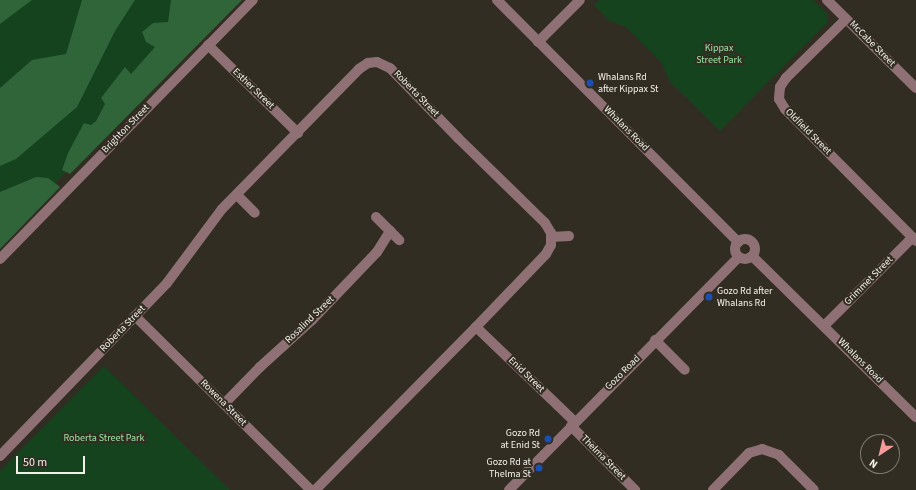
<!DOCTYPE html>
<html>
<head>
<meta charset="utf-8">
<style>
  body { margin:0 }
  #map { position:relative; width:916px; height:490px; overflow:hidden; background:#322d22; font-family:"Source Sans 3",sans-serif }
  div>[style] { position:absolute }
  .green>* { inset:0; background:#14431e }
  .forest>* { inset:0; background:#306439 }
  .minor>* { height:10px; margin:-5px; padding:0 5px; transform-origin:5px; border-radius:5px; background:#8f7075 }
  .minor>.ring { margin:-5px; padding:0; box-sizing:content-box; background:none; border:10px solid #8f7075; border-radius:50% }
  .dots>* { width:11px; height:11px; translate:-50% -50%; box-sizing:border-box; border:2px solid #322d22; border-radius:50% }
  span { translate:-50% -50%; white-space:nowrap; text-align:center; line-height:1.15; -webkit-text-stroke:4px #322d22; paint-order:stroke }
  .street-label { font-size:10px; color:#f4f0e9 }
  .park-label { font-size:10px; color:#96e3a0 }
  .poi-label { font-size:10px; color:#f4f0e9 }
  .left { translate:0 -50%; text-align:left }
  .right { translate:-100% -50%; text-align:right }
  .north { position:absolute; left:860px; top:434px; width:40px; height:40px; box-sizing:border-box; background:#322d22; border:1px solid #807b72; border-radius:50%; rotate:215deg; font-size:11px; font-weight:700; line-height:16px; text-align:center; color:#f4f0e9 }
  .north::after { content:''; display:block; margin:auto; width:14px; height:18px; background:#f59b99; clip-path:polygon(50% 0,100% 100%,50% 72%,0 100%) }
  .scale { position:absolute; left:16px; top:456px; width:69px; height:18px; box-sizing:border-box; border:2px solid #f4f0e9; border-top:0; padding-left:5px; font-size:12px; line-height:14px; white-space:nowrap; color:#f4f0e9; -webkit-text-stroke:3px #322d22; paint-order:stroke }
</style>
</head>
<body>
<div id="map">
  <div class="green">
    <i style="clip-path:polygon(0 0,234px 0,0 240px)"></i>
    <i style="clip-path:polygon(599px 0,813px 0,828px 15px,828px 22px,720px 131px,670px 82px,661px 62px,626px 27px,608px 20px,594px 5px)"></i>
    <i style="clip-path:polygon(104px 366px,230px 490px,0 490px,0 471px)"></i>
  </div>
  <div class="forest">
    <i style="clip-path:polygon(0 0,32px 0,0 24px)"></i>
    <i style="clip-path:polygon(82px 0,135px 0,115px 31px,77px 107px,16px 159px,0 166px,0 88px,32px 60px,66px 54px)"></i>
    <i style="clip-path:polygon(171px 0,242px 0,70px 174px,62px 170px,68px 153px,84px 123px,91px 125px,96px 121px,105px 104px,101px 98px,125px 67px,131px 74px,155px 47px,146px 42px,142px 32px,153px 23px,168px 22px)"></i>
    <i style="clip-path:polygon(36px 177px,48px 178px,60px 187px,0 249px,0 192px)"></i>
  </div>
  <div class="minor">
    <i style="left:497px;top:0;width:342px;rotate:45.1deg"></i>
    <i style="left:827px;top:0;width:125px;rotate:44.7deg"></i>
    <i style="left:846px;top:19px;width:84px;rotate:135.5deg"></i>
    <i style="left:786px;top:78px;width:11px;rotate:124deg"></i>
    <i style="left:780px;top:87px;width:12px;rotate:95deg"></i>
    <i style="left:779px;top:99px;width:12px;rotate:59deg"></i>
    <i style="left:785px;top:109px;width:186px;rotate:45.2deg"></i>
    <i style="left:538px;top:42px;width:59px;rotate:-45deg"></i>
    <i style="left:208px;top:45px;width:126px;rotate:44.4deg"></i>
    <i style="left:237px;top:195px;width:25px;rotate:45deg"></i>
    <i style="left:376px;top:217px;width:33px;rotate:45deg"></i>
    <i style="left:551px;top:237px;width:18px;rotate:-3deg"></i>
    <i class="ring" style="left:735px;top:239px;width:10px;height:10px"></i>
    <i style="left:752px;top:256px;width:230px;rotate:44.5deg"></i>
    <i style="left:0;top:259px;width:362px;rotate:-45.7deg"></i>
    <i style="left:135px;top:316px;width:247px;rotate:44.7deg"></i>
    <i style="left:825px;top:325px;width:124px;rotate:-45deg"></i>
    <i style="left:476px;top:327px;width:137px;rotate:43.8deg"></i>
    <i style="left:655px;top:340px;width:42px;rotate:45deg"></i>
    <i style="left:224px;top:404px;width:52px;rotate:-45.8deg"></i>
    <i style="left:260px;top:367px;width:70px;rotate:-42.1deg"></i>
    <i style="left:312px;top:320px;width:94px;rotate:-46.3deg"></i>
    <i style="left:377px;top:252px;width:25px;rotate:-58deg"></i>
    <i style="left:571px;top:426px;width:91px;rotate:45deg"></i>
    <i style="left:0;top:456px;width:240px;rotate:-46deg"></i>
    <i style="left:167px;top:283px;width:92px;rotate:-53.4deg"></i>
    <i style="left:222px;top:209px;width:196px;rotate:-45.6deg"></i>
    <i style="left:359px;top:69px;width:11px;rotate:-34deg"></i>
    <i style="left:368px;top:63px;width:9px;rotate:-6deg"></i>
    <i style="left:377px;top:62px;width:14px;rotate:25deg"></i>
    <i style="left:390px;top:68px;width:98px;rotate:45.8deg"></i>
    <i style="left:458px;top:138px;width:122px;rotate:44.3deg"></i>
    <i style="left:545px;top:223px;width:12px;rotate:59deg"></i>
    <i style="left:551px;top:233px;width:12px;rotate:90deg"></i>
    <i style="left:551px;top:245px;width:10px;rotate:119deg"></i>
    <i style="left:546px;top:254px;width:101px;rotate:133.8deg"></i>
    <i style="left:476px;top:327px;width:229px;rotate:134.6deg"></i>
    <i style="left:509px;top:490px;width:327px;rotate:-45.4deg"></i>
    <i style="left:713px;top:490px;width:52px;rotate:-45.8deg"></i>
    <i style="left:749px;top:453px;width:14px;rotate:-17deg"></i>
    <i style="left:762px;top:449px;width:18px;rotate:19deg"></i>
    <i style="left:779px;top:455px;width:49px;rotate:45deg"></i>
  </div>
  <div class="dots">
    <i style="left:590px;top:83px;background:#1a4fb4"></i>
    <i style="left:709px;top:297px;background:#1a4fb4"></i>
    <i style="left:548px;top:439px;background:#1a4fb4"></i>
    <i style="left:539px;top:468px;background:#1a4fb4"></i>
  </div>
  <div class="street-label">
    <span style="left:872px;top:44px;rotate:45deg">McCabe Street</span>
    <span style="left:253px;top:89px;rotate:44deg">Esther Street</span>
    <span style="left:416px;top:94px;rotate:46deg">Roberta Street</span>
    <span style="left:126px;top:129px;rotate:-46deg">Brighton Street</span>
    <span style="left:626px;top:129px;rotate:45deg">Whalans Road</span>
    <span style="left:808px;top:132px;rotate:45deg">Oldfield Street</span>
    <span style="left:869px;top:281px;rotate:-45deg">Grimmet Street</span>
    <span style="left:310px;top:320px;rotate:-44deg">Rosalind Street</span>
    <span style="left:123px;top:329px;rotate:-46deg">Roberta Street</span>
    <span style="left:860px;top:361px;rotate:45deg">Whalans Road</span>
    <span style="left:623px;top:373px;rotate:-45deg">Gozo Road</span>
    <span style="left:526px;top:375px;rotate:44deg">Enid Street</span>
    <span style="left:223px;top:403px;rotate:45deg">Rowena Street</span>
    <span style="left:603px;top:458px;rotate:45deg">Thelma Street</span>
  </div>
  <div class="park-label">
    <span style="left:719px;top:54px">Kippax<br>Street Park</span>
    <span style="left:104px;top:439px">Roberta Street Park</span>
  </div>
  <div class="poi-label">
    <span class="left" style="left:598px;top:83px">Whalans Rd<br>after Kippax St</span>
    <span class="left" style="left:717px;top:297px">Gozo Rd after<br>Whalans Rd</span>
    <span class="right" style="left:540px;top:439px">Gozo Rd<br>at Enid St</span>
    <span class="right" style="left:531px;top:468px">Gozo Rd at<br>Thelma St</span>
  </div>
  <div class="north">N</div>
  <div class="scale">50 m</div>
</div>
</body>
</html>
